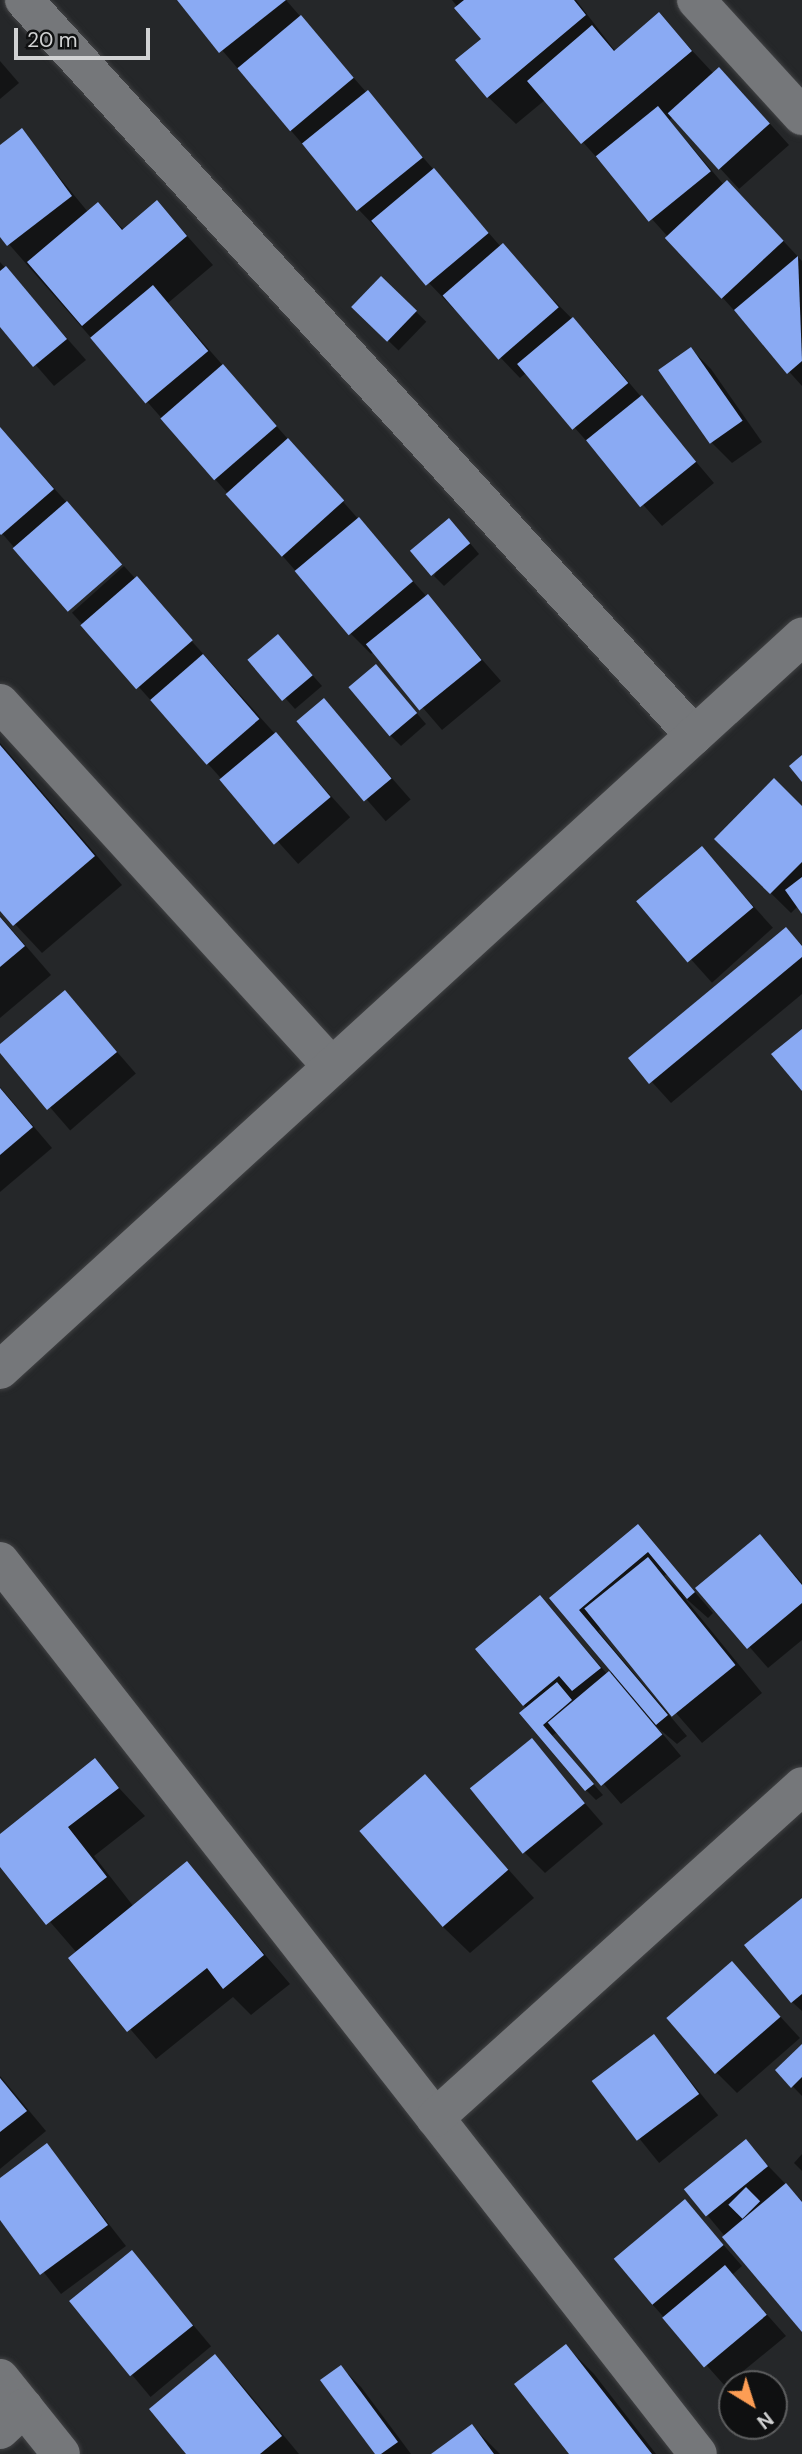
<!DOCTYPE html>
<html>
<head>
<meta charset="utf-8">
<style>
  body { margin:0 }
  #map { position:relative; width:802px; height:2454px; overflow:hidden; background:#252729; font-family:"DM Sans",sans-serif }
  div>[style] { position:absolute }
  .shadow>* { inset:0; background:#0007; transform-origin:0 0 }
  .building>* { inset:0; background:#8aaaf3; transform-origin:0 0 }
  .roads { filter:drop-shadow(0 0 2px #414244) drop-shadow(0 0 2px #414244) }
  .minor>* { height:38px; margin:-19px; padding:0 19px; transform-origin:19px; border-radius:19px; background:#75777a }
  span { translate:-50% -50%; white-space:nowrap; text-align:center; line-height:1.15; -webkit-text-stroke:7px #0f1011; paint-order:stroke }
  .north { position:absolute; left:718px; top:2370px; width:70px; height:70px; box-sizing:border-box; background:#0f1011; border:2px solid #5d5e5f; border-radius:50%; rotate:142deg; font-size:19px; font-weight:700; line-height:28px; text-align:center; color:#d1d2d3 }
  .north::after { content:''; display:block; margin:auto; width:24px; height:32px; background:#fd9d54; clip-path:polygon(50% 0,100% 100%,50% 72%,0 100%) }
  .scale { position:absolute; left:14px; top:28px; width:136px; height:32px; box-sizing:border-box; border:4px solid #d1d2d3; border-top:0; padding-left:9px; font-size:21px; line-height:24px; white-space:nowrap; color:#d1d2d3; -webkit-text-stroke:5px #0f1011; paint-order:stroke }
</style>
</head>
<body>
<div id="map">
  <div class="shadow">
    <i style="clip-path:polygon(179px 0,286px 0,501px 247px,593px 340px,714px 483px,662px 526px,526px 373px,520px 378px,359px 210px)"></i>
    <i style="clip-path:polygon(452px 0,576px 0,616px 52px,659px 15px,714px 74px,719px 69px,739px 89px,789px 145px,739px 189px,673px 117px,669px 120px,724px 185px,747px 202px,802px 261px,802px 386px,545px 100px,516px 124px,488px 97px,483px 39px)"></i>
    <i style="clip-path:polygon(0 61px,19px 83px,0 99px)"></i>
    <i style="clip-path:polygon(21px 131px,88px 212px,98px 204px,124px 230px,157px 202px,213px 265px,168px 303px,501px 681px,442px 730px,374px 651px,371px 654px,351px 634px,0 234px,0 147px)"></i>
    <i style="clip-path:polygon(0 262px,86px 360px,54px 386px,0 324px)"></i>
    <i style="left:381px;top:278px;width:63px;height:40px;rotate:44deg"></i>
    <i style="clip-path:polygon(691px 349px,711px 369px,762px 442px,732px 463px,712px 443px,661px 370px)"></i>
    <i style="clip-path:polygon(0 428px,121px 563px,68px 610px,0 531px)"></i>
    <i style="clip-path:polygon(459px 530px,479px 554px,444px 586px,434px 576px)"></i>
    <i style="left:124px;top:566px;width:338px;height:70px;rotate:48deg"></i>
    <i style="clip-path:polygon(288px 647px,322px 686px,295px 709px,251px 660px)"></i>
    <i style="clip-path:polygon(386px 677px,426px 724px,401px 746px,390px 735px)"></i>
    <i style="left:324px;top:700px;width:132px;height:33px;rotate:49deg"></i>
    <i style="clip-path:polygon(0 743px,122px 885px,42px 953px,0 908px)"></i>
    <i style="clip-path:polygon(802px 808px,802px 911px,798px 906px,791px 913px,716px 839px)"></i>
    <i style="left:702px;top:849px;width:106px;height:82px;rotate:48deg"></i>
    <i style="clip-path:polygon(0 916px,51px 975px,0 1018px)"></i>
    <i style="clip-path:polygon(786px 929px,802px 945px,802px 994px,671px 1103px,631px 1059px)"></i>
    <i style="left:65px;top:992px;width:108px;height:87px;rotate:49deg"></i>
    <i style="clip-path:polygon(0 1087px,52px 1148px,0 1192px)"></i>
    <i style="clip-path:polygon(evenodd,638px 1526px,713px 1613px,708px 1618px,682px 1595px,762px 1693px,702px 1743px,602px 1628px,598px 1631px,687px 1736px,677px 1744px,657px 1727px,681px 1756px,621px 1804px,558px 1731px,552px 1736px,603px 1795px,596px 1800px,586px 1790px,524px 1705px,540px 1597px,608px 1675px,613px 1671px,552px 1598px,638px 1526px,668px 1573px,682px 1590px,680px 1592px,664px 1576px,668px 1573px)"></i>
    <i style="clip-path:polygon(760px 1536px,802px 1583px,802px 1640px,768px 1668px,698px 1588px)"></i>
    <i style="clip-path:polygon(531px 1741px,603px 1824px,545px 1873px,525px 1853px)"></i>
    <i style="clip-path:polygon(94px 1761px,145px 1816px,94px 1856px,134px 1907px,187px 1863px,290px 1984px,251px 2015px,233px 1997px,156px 2059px,70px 1959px,77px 1953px,0 1864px,0 1836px)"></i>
    <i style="clip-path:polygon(425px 1776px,534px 1898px,470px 1953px,442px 1926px)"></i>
    <i style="clip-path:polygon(802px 1900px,802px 2011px,792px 2002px)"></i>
    <i style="clip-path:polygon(731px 1963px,800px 2038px,737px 2093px,717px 2073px)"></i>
    <i style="left:654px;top:2036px;width:102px;height:76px;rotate:51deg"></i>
    <i style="clip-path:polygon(802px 2047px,802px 2096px,777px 2070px)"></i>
    <i style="clip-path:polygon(0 2076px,46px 2131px,0 2169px)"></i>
    <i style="clip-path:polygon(745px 2142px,802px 2201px,802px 2329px,708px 2216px)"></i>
    <i style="clip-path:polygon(47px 2145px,126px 2246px,61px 2294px,0 2217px,0 2180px)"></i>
    <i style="clip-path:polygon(802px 2154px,802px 2171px,794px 2163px)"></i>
    <i style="clip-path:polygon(685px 2201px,742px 2266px,732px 2275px,786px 2336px,725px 2386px,652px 2304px)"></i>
    <i style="left:132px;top:2252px;width:123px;height:79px;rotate:50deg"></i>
    <i style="clip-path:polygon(566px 2346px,594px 2374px,656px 2454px,571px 2454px)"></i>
    <i style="clip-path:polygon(215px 2357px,235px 2377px,299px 2454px,189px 2454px)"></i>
    <i style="clip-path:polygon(341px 2367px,361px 2387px,411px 2454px,377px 2454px)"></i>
    <i style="clip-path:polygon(472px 2426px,500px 2454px,434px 2454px)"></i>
  </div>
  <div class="building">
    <i style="clip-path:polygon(177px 0,286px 0,219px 53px)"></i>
    <i style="clip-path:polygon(464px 0,574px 0,586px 15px,487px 98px,455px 60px,481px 39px,454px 8px)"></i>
    <i style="clip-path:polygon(659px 12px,692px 51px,581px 144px,527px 81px,592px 25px,614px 51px)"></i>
    <i style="left:301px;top:15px;width:82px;height:83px;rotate:50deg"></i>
    <i style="left:719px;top:67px;width:76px;height:69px;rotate:48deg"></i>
    <i style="left:368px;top:90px;width:87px;height:85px;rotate:51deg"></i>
    <i style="left:658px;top:106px;width:84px;height:80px;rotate:51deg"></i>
    <i style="clip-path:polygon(22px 128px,72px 196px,7px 246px,0 237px,0 145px)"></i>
    <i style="left:434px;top:168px;width:85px;height:82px;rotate:50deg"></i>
    <i style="left:727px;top:180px;width:83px;height:85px;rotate:47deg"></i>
    <i style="clip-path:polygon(157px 200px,187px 236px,82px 326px,27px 262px,98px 202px,122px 230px)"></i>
    <i style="left:503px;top:243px;width:85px;height:80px;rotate:49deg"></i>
    <i style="clip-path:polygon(798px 256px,802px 361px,787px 374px,734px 310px)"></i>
    <i style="clip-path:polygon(6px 266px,67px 339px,33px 367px,0 327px,0 271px)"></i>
    <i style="left:381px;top:276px;width:50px;height:43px;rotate:44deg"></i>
    <i style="left:153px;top:285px;width:86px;height:82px;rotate:50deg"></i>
    <i style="left:573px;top:317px;width:86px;height:73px;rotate:50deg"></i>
    <i style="left:691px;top:347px;width:90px;height:40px;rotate:55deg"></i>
    <i style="left:223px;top:364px;width:82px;height:83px;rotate:49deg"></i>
    <i style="left:642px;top:395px;width:86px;height:72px;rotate:51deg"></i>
    <i style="clip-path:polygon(0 427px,54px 489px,1px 535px,0 534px)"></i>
    <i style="left:288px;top:438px;width:84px;height:84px;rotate:48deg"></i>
    <i style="left:67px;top:501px;width:84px;height:72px;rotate:49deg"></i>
    <i style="left:359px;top:517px;width:84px;height:84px;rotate:50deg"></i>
    <i style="left:449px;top:518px;width:33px;height:51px;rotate:50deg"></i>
    <i style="left:137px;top:576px;width:85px;height:75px;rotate:49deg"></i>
    <i style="left:428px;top:594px;width:85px;height:80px;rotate:51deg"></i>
    <i style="left:278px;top:634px;width:54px;height:40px;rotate:50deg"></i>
    <i style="left:203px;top:654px;width:86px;height:70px;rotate:49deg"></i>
    <i style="left:376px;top:664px;width:64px;height:36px;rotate:50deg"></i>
    <i style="left:324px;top:698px;width:105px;height:36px;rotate:50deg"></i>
    <i style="left:276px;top:732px;width:85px;height:74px;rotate:50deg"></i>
    <i style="clip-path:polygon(0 745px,95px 856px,13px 926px,0 911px)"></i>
    <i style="clip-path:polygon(802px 755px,802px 782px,789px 766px)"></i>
    <i style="clip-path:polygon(774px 778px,802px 806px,802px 862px,770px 894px,714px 839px)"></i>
    <i style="left:702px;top:846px;width:80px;height:86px;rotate:50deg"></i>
    <i style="clip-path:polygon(802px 877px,802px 914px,785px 890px)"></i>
    <i style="clip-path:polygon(0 917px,25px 946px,0 967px)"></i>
    <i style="clip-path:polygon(786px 927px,802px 946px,802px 957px,649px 1084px,628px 1058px)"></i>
    <i style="clip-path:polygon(65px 990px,117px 1052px,47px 1110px,0 1053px,0 1044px)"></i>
    <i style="clip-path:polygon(802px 1029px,802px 1091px,771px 1054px)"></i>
    <i style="clip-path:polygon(0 1088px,33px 1127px,0 1155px)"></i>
    <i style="clip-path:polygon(638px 1524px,695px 1592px,687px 1599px,648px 1552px,579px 1610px,668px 1715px,656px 1725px,549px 1598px)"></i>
    <i style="clip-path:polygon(760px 1534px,802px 1585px,802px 1603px,747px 1649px,695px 1588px)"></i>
    <i style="left:648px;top:1557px;width:139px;height:82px;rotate:51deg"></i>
    <i style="clip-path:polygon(540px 1595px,601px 1668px,572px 1691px,559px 1676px,523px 1706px,475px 1649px)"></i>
    <i style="left:609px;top:1671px;width:83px;height:80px;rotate:50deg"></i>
    <i style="clip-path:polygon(557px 1682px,572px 1700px,543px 1725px,594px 1784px,585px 1791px,519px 1713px)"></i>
    <i style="left:532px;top:1738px;width:84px;height:80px;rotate:51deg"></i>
    <i style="clip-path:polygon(95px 1758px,119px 1788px,68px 1827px,107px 1877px,46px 1925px,0 1867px,0 1834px)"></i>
    <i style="left:425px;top:1774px;width:127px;height:87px;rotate:49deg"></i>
    <i style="clip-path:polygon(187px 1861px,264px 1955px,223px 1989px,207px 1968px,127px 2032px,68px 1958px)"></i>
    <i style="clip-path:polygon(802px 1898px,802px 1994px,791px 2003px,744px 1945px)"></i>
    <i style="left:732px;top:1961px;width:74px;height:87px;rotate:49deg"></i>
    <i style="left:654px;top:2034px;width:75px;height:78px;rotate:53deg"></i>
    <i style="clip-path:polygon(802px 2044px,802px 2077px,791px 2088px,775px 2070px)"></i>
    <i style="clip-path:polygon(0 2078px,27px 2111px,0 2132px)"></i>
    <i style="left:746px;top:2139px;width:35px;height:80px;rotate:51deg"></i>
    <i style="clip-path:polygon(47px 2143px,108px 2225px,40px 2275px,0 2220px,0 2178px)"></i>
    <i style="clip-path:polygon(786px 2183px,802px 2202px,802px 2332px,722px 2237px)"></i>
    <i style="left:746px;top:2187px;width:20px;height:25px;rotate:45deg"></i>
    <i style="left:685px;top:2199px;width:60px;height:93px;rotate:50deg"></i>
    <i style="left:132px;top:2250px;width:97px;height:81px;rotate:51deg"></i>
    <i style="left:725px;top:2265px;width:65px;height:82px;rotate:50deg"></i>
    <i style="clip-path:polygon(566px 2344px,652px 2454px,569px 2454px,514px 2384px)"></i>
    <i style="clip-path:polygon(215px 2354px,282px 2436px,260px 2454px,186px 2454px,149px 2409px)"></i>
    <i style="clip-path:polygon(341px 2365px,398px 2442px,381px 2454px,375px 2454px,320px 2380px)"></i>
    <i style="clip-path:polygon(472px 2424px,494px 2454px,431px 2454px)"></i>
  </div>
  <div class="roads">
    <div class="minor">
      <i style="left:24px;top:0;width:995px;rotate:47.65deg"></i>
      <i style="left:696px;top:0;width:157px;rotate:47.6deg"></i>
      <i style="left:0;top:703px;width:492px;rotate:47.6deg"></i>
      <i style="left:0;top:1370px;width:1087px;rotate:-42.43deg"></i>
      <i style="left:0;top:1561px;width:1133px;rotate:51.99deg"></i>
      <i style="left:435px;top:2118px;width:495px;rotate:-42.1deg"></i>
      <i style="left:0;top:2378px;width:97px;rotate:51.2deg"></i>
      <i style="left:0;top:2430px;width:33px;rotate:-43deg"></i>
    </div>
  </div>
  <div class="north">N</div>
  <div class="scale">20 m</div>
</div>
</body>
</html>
